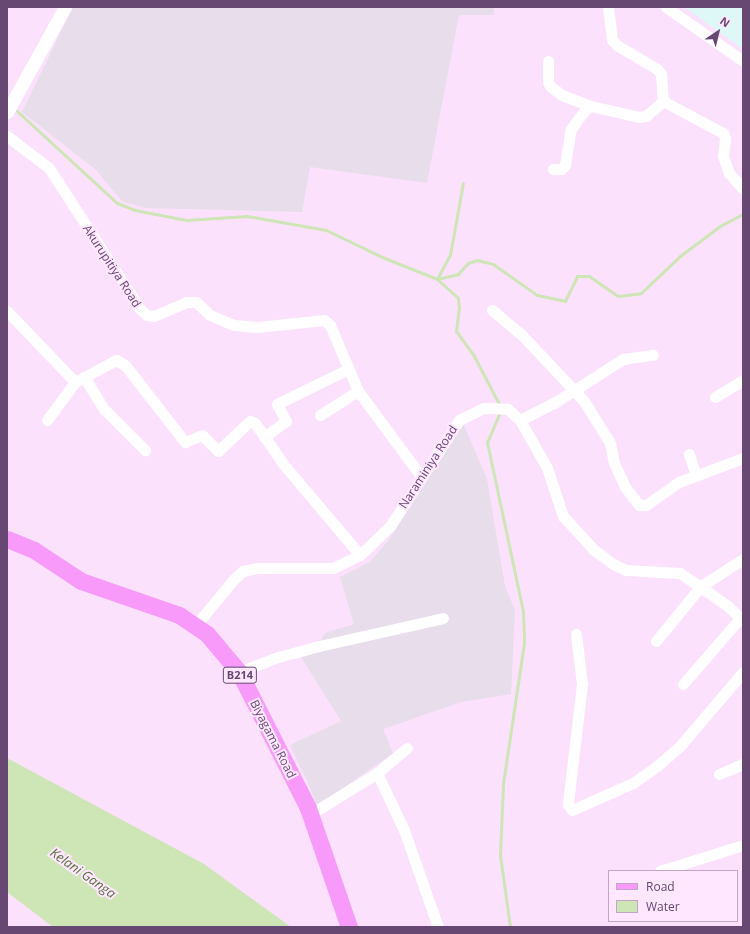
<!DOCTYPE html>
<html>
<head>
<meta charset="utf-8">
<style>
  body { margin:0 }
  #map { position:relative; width:750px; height:934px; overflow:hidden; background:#fbe1fc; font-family:"Open Sans",sans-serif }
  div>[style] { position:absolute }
  .industrial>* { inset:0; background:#e8ddeb }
  .education>* { inset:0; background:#def8f7 }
  .water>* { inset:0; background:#cee5b6 }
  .stream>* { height:3px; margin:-1.5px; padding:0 1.5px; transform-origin:1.5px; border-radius:1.5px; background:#cee5b6 }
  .minor>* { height:11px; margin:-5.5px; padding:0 5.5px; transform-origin:5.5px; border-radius:5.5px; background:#fff }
  .tertiary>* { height:13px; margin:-6.5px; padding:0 6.5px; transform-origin:6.5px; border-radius:6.5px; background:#fff }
  .primary>* { height:17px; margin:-8.5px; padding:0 8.5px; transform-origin:8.5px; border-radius:8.5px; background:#f79afa }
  span { translate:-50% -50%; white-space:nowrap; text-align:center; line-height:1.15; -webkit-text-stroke:4px #fee7ff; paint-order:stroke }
  .shield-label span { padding:1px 3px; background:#fee7ff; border:1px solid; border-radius:3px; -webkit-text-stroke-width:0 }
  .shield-label { font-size:11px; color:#664873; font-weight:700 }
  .street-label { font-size:12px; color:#664873 }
  .water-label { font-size:13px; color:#56723a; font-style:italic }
  .frame { position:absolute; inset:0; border:8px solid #664873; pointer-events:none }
  .legend { position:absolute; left:608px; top:870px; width:130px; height:52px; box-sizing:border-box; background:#fee7ff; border:1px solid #c1a7c7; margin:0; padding:5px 7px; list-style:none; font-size:12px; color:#664873 }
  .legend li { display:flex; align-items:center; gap:8px; height:20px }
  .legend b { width:20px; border:1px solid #c1a7c7 }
  .north { position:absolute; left:698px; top:12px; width:40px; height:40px; -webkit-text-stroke:3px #fee7ff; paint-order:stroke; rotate:35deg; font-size:11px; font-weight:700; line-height:16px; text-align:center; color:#664873 }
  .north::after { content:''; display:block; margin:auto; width:14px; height:18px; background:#664873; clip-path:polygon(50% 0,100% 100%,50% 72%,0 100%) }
</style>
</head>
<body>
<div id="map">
  <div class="industrial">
    <i style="clip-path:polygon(73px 7px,494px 7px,494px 15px,459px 15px,427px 183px,310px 167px,302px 212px,146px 208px,123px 202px,95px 169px,22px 112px)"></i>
    <i style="clip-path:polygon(463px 423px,487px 479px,505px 586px,515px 610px,511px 694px,461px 702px,383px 729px,393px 753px,316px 807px,311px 789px,290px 745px,341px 721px,296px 649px,319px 644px,325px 633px,354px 624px,340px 577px,370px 562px,389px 540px)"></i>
  </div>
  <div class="education">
    <i style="clip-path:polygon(684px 7px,743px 7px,743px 49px)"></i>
  </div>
  <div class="water">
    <i style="clip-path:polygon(7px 758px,204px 864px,291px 927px,53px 927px,7px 892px)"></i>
  </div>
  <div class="stream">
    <i style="left:17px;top:111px;width:136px;rotate:42.6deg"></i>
    <i style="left:117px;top:203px;width:19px;rotate:21deg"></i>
    <i style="left:135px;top:210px;width:52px;rotate:11.1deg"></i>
    <i style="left:186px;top:220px;width:61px;rotate:-3.8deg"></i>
    <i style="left:247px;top:216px;width:80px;rotate:10deg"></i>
    <i style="left:326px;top:230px;width:62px;rotate:25.7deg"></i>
    <i style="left:382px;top:257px;width:59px;rotate:21.8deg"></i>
    <i style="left:437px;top:279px;width:28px;rotate:42deg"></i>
    <i style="left:458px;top:298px;width:9px;rotate:84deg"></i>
    <i style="left:459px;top:307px;width:24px;rotate:97deg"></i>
    <i style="left:456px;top:331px;width:31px;rotate:54deg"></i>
    <i style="left:474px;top:356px;width:56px;rotate:62.5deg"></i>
    <i style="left:437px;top:279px;width:22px;rotate:-13deg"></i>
    <i style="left:458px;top:274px;width:15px;rotate:-48deg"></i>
    <i style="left:468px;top:263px;width:9px;rotate:-18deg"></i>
    <i style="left:477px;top:260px;width:16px;rotate:14deg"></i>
    <i style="left:493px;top:264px;width:54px;rotate:35.2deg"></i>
    <i style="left:537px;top:295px;width:29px;rotate:12deg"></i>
    <i style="left:565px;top:301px;width:28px;rotate:-64deg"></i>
    <i style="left:577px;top:276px;width:12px"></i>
    <i style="left:589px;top:276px;width:35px;rotate:35deg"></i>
    <i style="left:618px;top:296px;width:23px;rotate:-7deg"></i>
    <i style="left:641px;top:293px;width:54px;rotate:-43.5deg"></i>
    <i style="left:680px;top:256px;width:50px;rotate:-36.9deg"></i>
    <i style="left:720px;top:226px;width:26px;rotate:-28deg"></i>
    <i style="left:437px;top:279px;width:27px;rotate:-62deg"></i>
    <i style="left:450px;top:255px;width:73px;rotate:-79.8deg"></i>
    <i style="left:500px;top:412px;width:33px;rotate:113deg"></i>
    <i style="left:487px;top:442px;width:173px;rotate:78deg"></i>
    <i style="left:523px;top:611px;width:32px;rotate:88deg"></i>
    <i style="left:524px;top:643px;width:143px;rotate:98.5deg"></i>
    <i style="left:503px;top:784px;width:71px;rotate:92.4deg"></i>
    <i style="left:500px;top:855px;width:73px;rotate:82.1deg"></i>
  </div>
  <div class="minor">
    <i style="left:608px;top:7px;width:33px;rotate:83deg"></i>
    <i style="left:612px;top:40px;width:8px;rotate:45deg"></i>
    <i style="left:618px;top:46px;width:45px;rotate:30.5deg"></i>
    <i style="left:657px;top:69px;width:6px;rotate:51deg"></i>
    <i style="left:661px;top:74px;width:27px;rotate:86deg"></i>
    <i style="left:666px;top:7px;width:94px;rotate:35deg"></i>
    <i style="left:548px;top:61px;width:21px;rotate:90deg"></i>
    <i style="left:548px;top:82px;width:4px;rotate:63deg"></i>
    <i style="left:550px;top:86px;width:15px;rotate:37deg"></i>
    <i style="left:562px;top:95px;width:31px;rotate:21deg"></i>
    <i style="left:663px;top:101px;width:68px;rotate:28.1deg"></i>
    <i style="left:723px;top:133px;width:5px;rotate:68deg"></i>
    <i style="left:725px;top:138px;width:18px;rotate:96deg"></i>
    <i style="left:723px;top:156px;width:18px;rotate:71deg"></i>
    <i style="left:729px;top:173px;width:21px;rotate:49deg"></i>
    <i style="left:7px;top:136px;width:53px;rotate:37.3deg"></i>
    <i style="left:49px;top:168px;width:169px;rotate:57.1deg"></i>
    <i style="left:141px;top:310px;width:8px;rotate:40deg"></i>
    <i style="left:147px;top:315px;width:7px;rotate:8deg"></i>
    <i style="left:154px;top:316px;width:36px;rotate:-23deg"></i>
    <i style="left:187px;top:302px;width:9px"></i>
    <i style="left:196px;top:302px;width:19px;rotate:43deg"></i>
    <i style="left:210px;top:315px;width:26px;rotate:23deg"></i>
    <i style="left:234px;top:325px;width:24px;rotate:5deg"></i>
    <i style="left:258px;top:327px;width:66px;rotate:-6.1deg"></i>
    <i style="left:324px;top:320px;width:8px;rotate:40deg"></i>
    <i style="left:330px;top:325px;width:72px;rotate:67deg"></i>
    <i style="left:358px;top:391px;width:106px;rotate:53.5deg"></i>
    <i style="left:553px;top:169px;width:8px"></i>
    <i style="left:561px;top:169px;width:6px;rotate:-45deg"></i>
    <i style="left:565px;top:165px;width:36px;rotate:-81deg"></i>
    <i style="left:571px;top:129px;width:26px;rotate:-54deg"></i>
    <i style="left:586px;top:108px;width:5px;rotate:-22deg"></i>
    <i style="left:591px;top:106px;width:49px;rotate:12.9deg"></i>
    <i style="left:639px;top:117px;width:7px;rotate:-8deg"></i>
    <i style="left:646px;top:116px;width:23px;rotate:-41deg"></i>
    <i style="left:492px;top:310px;width:38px;rotate:40deg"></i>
    <i style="left:521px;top:334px;width:92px;rotate:46.8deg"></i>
    <i style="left:584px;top:401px;width:49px;rotate:58.2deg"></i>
    <i style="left:610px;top:443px;width:20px;rotate:79deg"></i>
    <i style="left:614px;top:463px;width:26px;rotate:65deg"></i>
    <i style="left:625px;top:487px;width:23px;rotate:52deg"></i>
    <i style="left:639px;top:505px;width:7px"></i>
    <i style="left:646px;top:505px;width:40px;rotate:-34.9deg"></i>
    <i style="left:679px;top:482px;width:68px;rotate:-20.6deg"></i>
    <i style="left:7px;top:311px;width:98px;rotate:46.2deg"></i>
    <i style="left:84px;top:377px;width:39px;rotate:58deg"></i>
    <i style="left:105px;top:410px;width:57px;rotate:45deg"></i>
    <i style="left:715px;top:397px;width:33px;rotate:-31deg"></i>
    <i style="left:320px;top:415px;width:45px;rotate:-32.3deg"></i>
    <i style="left:47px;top:420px;width:47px;rotate:-53.6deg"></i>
    <i style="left:75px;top:382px;width:47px;rotate:-28.2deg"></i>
    <i style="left:116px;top:360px;width:10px;rotate:29deg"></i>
    <i style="left:125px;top:365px;width:98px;rotate:52.1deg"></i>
    <i style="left:185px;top:442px;width:18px;rotate:-22deg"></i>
    <i style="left:202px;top:435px;width:23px;rotate:45deg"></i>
    <i style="left:218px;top:451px;width:44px;rotate:-43.2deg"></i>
    <i style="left:250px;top:421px;width:5px;rotate:22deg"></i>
    <i style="left:255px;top:423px;width:51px;rotate:55.4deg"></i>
    <i style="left:284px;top:465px;width:118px;rotate:49.8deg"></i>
    <i style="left:520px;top:420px;width:38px;rotate:-27deg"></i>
    <i style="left:554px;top:403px;width:82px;rotate:-32.5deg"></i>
    <i style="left:623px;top:359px;width:30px;rotate:-8deg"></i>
    <i style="left:264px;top:437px;width:27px;rotate:-36deg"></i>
    <i style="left:286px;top:421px;width:19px;rotate:-118deg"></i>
    <i style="left:277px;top:404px;width:79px;rotate:-26.2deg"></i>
    <i style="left:689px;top:454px;width:23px;rotate:72deg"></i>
    <i style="left:196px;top:625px;width:58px;rotate:-50.6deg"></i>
    <i style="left:233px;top:580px;width:13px;rotate:-42deg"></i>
    <i style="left:243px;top:571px;width:14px;rotate:-12deg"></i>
    <i style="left:257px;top:568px;width:76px"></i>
    <i style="left:333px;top:568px;width:30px;rotate:-26deg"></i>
    <i style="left:360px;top:555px;width:42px;rotate:-44deg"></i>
    <i style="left:390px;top:526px;width:126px;rotate:-56.9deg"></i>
    <i style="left:459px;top:420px;width:28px;rotate:-26deg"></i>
    <i style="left:484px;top:408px;width:24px;rotate:2deg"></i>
    <i style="left:508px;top:409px;width:16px;rotate:43deg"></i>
    <i style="left:520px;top:420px;width:55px;rotate:60.6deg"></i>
    <i style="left:547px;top:468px;width:51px;rotate:71.6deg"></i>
    <i style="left:563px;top:516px;width:46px;rotate:47.6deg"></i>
    <i style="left:594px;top:550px;width:24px;rotate:36deg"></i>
    <i style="left:613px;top:564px;width:14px;rotate:25deg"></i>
    <i style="left:626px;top:570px;width:54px;rotate:3.2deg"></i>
    <i style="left:680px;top:573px;width:58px;rotate:34.5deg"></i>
    <i style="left:728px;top:606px;width:21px;rotate:45deg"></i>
    <i style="left:576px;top:634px;width:50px;rotate:83.2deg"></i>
    <i style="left:582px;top:684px;width:121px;rotate:96.7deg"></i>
    <i style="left:568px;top:804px;width:7px;rotate:56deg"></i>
    <i style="left:572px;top:810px;width:67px;rotate:-23.9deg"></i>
    <i style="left:633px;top:783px;width:29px;rotate:-35deg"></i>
    <i style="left:657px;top:766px;width:30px;rotate:-41deg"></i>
    <i style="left:680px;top:746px;width:97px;rotate:-49.6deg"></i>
    <i style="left:656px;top:641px;width:71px;rotate:-50.7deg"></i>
    <i style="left:701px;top:586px;width:50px;rotate:-32.7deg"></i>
    <i style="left:239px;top:672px;width:42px;rotate:-21deg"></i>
    <i style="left:278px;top:657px;width:42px;rotate:-15deg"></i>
    <i style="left:319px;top:646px;width:127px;rotate:-12.7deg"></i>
    <i style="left:683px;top:684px;width:89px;rotate:-49.1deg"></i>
    <i style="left:377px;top:773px;width:63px;rotate:64.7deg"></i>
    <i style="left:404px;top:830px;width:103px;rotate:70.7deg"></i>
    <i style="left:719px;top:774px;width:26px;rotate:-23deg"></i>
    <i style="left:309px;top:815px;width:80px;rotate:-31.7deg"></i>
    <i style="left:377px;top:773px;width:39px;rotate:-40deg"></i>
    <i style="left:660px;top:871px;width:87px;rotate:-17.4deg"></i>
  </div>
  <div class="tertiary">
    <i style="left:7px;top:112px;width:120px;rotate:-61.1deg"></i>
  </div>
  <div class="primary">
    <i style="left:7px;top:539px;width:29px;rotate:22deg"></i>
    <i style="left:34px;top:550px;width:56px;rotate:33.4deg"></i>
    <i style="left:81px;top:581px;width:104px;rotate:19.1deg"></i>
    <i style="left:179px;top:615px;width:34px;rotate:34deg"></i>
    <i style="left:207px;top:634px;width:50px;rotate:49.9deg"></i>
    <i style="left:239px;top:672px;width:153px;rotate:63.1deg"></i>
    <i style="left:308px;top:808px;width:126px;rotate:71deg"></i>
  </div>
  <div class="shield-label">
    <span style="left:240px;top:675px">B214</span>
  </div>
  <div class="street-label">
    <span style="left:112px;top:266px;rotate:57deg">Akurupitiya Road</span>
    <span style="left:428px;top:467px;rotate:-57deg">Naraminiya Road</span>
    <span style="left:273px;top:739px;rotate:63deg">Biyagama Road</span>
  </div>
  <div class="water-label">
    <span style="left:83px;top:873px;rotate:35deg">Kelani Ganga</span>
  </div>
  <div class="frame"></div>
  <ul class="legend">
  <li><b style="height:5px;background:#f79afa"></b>Road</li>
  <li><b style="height:11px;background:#cee5b6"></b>Water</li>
  </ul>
  <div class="north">N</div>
</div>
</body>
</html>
